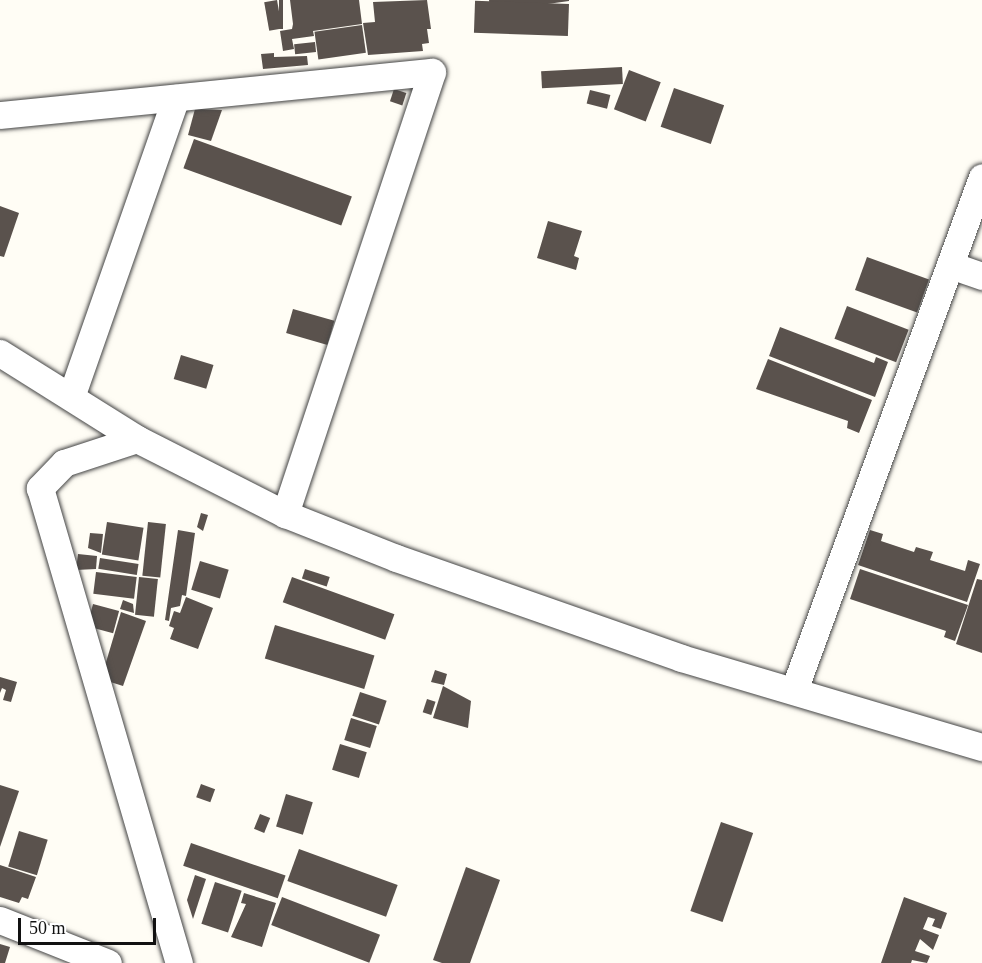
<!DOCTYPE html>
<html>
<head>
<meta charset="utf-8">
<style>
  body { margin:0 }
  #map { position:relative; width:982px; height:963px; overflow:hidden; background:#fffdf5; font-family:"Times New Roman",serif }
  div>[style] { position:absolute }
  .building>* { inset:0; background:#5a524d; transform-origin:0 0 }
  .roads { filter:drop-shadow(0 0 2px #444) drop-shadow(0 0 2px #444) }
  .minor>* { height:27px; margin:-13.5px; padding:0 13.5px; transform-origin:13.5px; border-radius:13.5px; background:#fff }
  span { translate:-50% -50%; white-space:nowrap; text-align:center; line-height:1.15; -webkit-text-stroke:6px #fff; paint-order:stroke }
  .scale { position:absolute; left:18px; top:918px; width:138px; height:27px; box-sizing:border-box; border:3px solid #111; border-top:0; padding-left:8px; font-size:18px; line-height:21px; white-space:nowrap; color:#111; -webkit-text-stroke:4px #fff; paint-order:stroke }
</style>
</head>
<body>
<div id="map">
  <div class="building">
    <i style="left:277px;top:0;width:29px;height:13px;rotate:80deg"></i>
    <i style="left:279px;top:0;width:4px;height:29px"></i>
    <i style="clip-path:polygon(290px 0,359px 0,362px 24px,313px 31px,314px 36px,292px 39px,294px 49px,283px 51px,280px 31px,292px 29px,293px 24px)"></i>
    <i style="clip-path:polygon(427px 0,431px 29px,427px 29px,429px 43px,422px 44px,423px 51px,368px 55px,363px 23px,375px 22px,373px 2px)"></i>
    <i style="clip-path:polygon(489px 0,569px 0,569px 1px,497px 11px,497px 6px,490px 8px)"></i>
    <i style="left:569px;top:4px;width:32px;height:94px;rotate:92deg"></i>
    <i style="left:362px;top:25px;width:28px;height:48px;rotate:82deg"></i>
    <i style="left:315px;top:42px;width:10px;height:21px;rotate:84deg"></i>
    <i style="clip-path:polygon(274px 53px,274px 57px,307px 56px,308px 65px,263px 69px,261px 54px)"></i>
    <i style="left:622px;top:67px;width:17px;height:81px;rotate:87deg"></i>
    <i style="left:629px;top:70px;width:34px;height:42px;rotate:21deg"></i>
    <i style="left:674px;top:88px;width:53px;height:41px;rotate:19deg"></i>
    <i style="left:394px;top:89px;width:13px;height:13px;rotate:18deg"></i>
    <i style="left:590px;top:90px;width:21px;height:14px;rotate:14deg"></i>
    <i style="clip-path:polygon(195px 109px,222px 110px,211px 141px,188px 135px)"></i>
    <i style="left:194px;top:139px;width:168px;height:31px;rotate:20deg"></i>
    <i style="clip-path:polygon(0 206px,19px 213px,4px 257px,0 256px)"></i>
    <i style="clip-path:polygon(548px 221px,582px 231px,574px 256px,579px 258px,576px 270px,537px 258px)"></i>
    <i style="left:867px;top:257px;width:66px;height:35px;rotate:20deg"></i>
    <i style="left:847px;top:306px;width:66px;height:35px;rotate:21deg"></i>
    <i style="left:293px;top:309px;width:43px;height:25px;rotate:16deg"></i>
    <i style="clip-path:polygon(780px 327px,874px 363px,876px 357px,888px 362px,875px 397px,769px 356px)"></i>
    <i style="left:181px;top:355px;width:34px;height:25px;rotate:17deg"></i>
    <i style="clip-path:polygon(768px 359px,872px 400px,859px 433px,847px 428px,848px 421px,756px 389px)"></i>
    <i style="clip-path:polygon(201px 513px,208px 515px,203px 531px,197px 527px)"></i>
    <i style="left:107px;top:522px;width:37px;height:33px;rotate:9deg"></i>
    <i style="left:148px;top:522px;width:18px;height:54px;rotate:6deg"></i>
    <i style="clip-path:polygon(178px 530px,195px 533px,186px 596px,182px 595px,180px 606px,171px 608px,169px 621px,165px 620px)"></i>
    <i style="clip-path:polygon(870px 530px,883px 534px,881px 541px,914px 552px,916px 547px,933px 552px,930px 560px,965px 571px,968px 560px,980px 564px,967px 602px,858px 565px)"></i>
    <i style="clip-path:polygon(90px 533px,103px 534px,101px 553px,88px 548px)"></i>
    <i style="clip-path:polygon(78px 554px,97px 556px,96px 569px,76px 570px)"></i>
    <i style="left:100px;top:558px;width:39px;height:11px;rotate:9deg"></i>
    <i style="left:200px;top:561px;width:30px;height:30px;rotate:17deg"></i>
    <i style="left:305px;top:569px;width:26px;height:10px;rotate:18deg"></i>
    <i style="clip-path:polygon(860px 569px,968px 605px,955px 641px,944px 637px,946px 631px,850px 599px)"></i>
    <i style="left:96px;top:572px;width:41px;height:22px;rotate:7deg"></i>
    <i style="left:139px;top:577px;width:19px;height:38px;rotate:6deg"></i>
    <i style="left:292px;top:577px;width:109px;height:27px;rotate:20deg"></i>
    <i style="clip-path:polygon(977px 579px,982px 580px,982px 653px,956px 644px)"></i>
    <i style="clip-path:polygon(186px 597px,213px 608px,198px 649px,170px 639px,174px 628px,169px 626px,174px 611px,180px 613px)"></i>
    <i style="clip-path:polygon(123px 600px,133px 604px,134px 613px,120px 609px)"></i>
    <i style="left:93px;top:604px;width:27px;height:23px;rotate:15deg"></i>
    <i style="clip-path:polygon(121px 612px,146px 621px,123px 686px,101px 679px)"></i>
    <i style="left:275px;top:625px;width:104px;height:35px;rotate:17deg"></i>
    <i style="clip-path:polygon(435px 670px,447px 674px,444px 685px,431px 682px)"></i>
    <i style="clip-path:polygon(0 677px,17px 682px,11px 702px,3px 700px,6px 690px,2px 688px,0 693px)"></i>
    <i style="clip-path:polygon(443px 686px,471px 701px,468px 728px,433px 718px)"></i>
    <i style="left:360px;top:692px;width:28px;height:25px;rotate:18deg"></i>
    <i style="left:427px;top:699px;width:9px;height:14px;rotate:18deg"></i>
    <i style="left:351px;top:718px;width:27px;height:23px;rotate:17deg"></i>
    <i style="left:340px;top:744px;width:28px;height:27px;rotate:17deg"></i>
    <i style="left:201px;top:784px;width:15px;height:14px;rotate:20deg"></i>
    <i style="clip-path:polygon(0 785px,19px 791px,0 847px)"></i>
    <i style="left:286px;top:794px;width:28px;height:34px;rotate:17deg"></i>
    <i style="left:260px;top:814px;width:11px;height:16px;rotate:22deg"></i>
    <i style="left:721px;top:822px;width:34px;height:94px;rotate:19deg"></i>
    <i style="left:19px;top:831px;width:30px;height:37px;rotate:17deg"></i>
    <i style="left:191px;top:843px;width:100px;height:24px;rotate:19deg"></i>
    <i style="left:299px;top:849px;width:105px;height:34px;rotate:20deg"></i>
    <i style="clip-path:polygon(0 865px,36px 877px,28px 899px,22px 897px,19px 903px,0 897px)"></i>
    <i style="clip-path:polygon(466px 867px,500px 880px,470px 963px,442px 963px,433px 960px)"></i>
    <i style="clip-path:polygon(195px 875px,206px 879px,193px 919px,187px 900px)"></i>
    <i style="left:215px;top:882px;width:28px;height:44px;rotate:18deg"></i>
    <i style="clip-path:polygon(244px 893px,276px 903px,262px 947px,231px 937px,246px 904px,241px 903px)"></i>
    <i style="left:282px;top:897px;width:105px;height:30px;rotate:21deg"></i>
    <i style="clip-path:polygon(904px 897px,947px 913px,941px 929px,932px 926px,935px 919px,928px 917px,923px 929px,939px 935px,933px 950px,920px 939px,915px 951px,930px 956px,927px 963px,912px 960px,911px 963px,881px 963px)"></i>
    <i style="clip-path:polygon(0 944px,10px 947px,5px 963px,0 963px)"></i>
  </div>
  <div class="roads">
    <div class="minor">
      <i style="left:0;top:115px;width:434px;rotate:-5.7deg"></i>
      <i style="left:432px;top:72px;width:466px;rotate:108.4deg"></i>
      <i style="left:950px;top:265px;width:34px;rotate:19deg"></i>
      <i style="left:0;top:353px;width:162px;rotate:32.1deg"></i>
      <i style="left:137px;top:439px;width:166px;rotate:26.9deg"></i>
      <i style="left:285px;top:514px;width:119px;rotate:21.6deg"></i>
      <i style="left:396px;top:558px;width:302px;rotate:19.3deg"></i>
      <i style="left:681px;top:658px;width:314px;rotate:16.5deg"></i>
      <i style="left:71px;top:397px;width:317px;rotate:-70.7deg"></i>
      <i style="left:137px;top:439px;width:77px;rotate:161.8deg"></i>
      <i style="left:64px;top:463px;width:35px;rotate:134deg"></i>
      <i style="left:40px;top:488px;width:495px;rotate:73.7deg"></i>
      <i style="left:794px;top:690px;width:546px;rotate:-69.87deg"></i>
      <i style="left:0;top:920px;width:116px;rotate:21.7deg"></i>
    </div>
  </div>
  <div class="scale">50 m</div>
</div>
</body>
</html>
